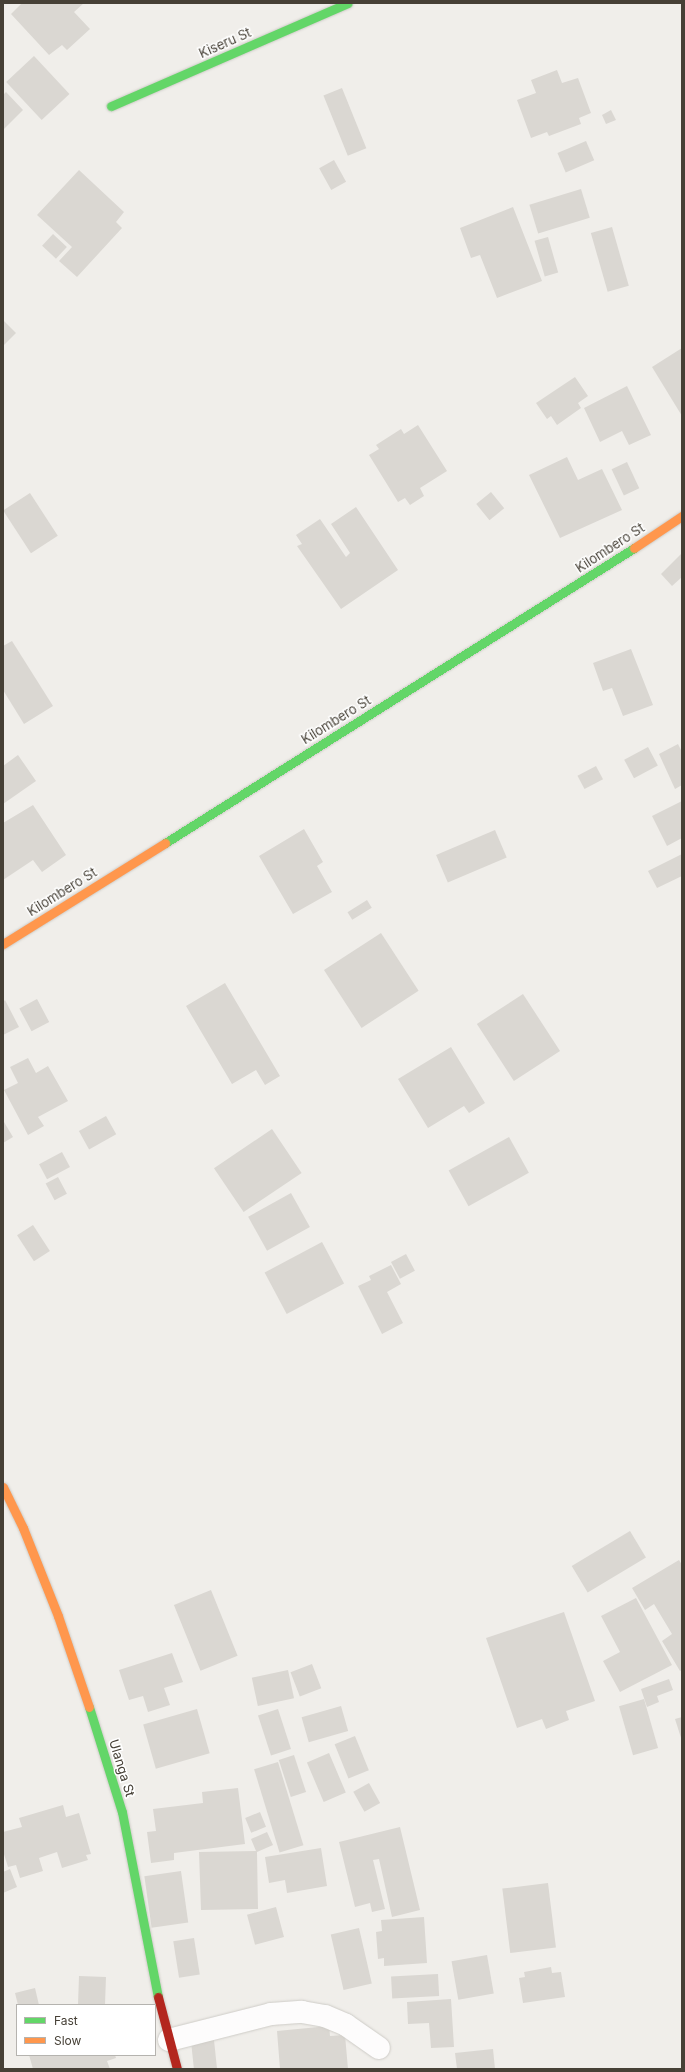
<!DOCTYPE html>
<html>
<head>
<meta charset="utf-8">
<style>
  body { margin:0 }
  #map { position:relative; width:685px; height:2072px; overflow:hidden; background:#f0eeea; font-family:Inter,sans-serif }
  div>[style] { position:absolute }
  .building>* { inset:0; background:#dad7d2; transform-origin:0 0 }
  .roads { filter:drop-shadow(0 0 1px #ceccc7) drop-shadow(0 0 1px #ceccc7) }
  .street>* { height:22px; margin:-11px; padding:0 11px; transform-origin:11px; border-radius:11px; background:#fdfcfc }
  .fast>* { height:9px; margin:-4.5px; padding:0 4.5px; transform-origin:4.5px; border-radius:4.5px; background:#63d668 }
  .slow>* { height:9px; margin:-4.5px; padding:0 4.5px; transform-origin:4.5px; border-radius:4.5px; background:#ff974d }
  .jam>* { height:9px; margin:-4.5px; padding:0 4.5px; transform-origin:4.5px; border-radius:4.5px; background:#b3261e }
  span { translate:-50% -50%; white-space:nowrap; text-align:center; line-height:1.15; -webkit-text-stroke:3px #fff; paint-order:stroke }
  .street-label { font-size:13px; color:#464036 }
  .frame { position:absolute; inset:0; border:4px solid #464036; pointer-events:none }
  .legend { position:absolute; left:16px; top:2004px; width:140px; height:52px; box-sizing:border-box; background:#fff; border:1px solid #b5b3af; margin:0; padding:5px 7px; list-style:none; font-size:12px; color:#464036 }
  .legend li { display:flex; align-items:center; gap:8px; height:20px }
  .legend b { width:20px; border:1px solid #b5b3af }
</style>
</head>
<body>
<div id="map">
  <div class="building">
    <i style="clip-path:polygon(22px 3px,84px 3px,74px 12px,90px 29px,67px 50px,62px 45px,49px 55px,11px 14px)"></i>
    <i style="left:34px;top:56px;width:52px;height:38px;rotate:47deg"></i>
    <i style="clip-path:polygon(557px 70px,562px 83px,578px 78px,591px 113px,579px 118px,581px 124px,549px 136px,547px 132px,531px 138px,517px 100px,536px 93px,531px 80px)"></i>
    <i style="left:342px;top:88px;width:65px;height:20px;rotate:68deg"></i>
    <i style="clip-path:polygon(6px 92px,23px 110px,3px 130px,3px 95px)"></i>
    <i style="clip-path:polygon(611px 110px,616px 120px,606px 124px,602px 115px)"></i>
    <i style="left:586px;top:141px;width:21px;height:31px;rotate:67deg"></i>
    <i style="left:334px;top:160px;width:25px;height:17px;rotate:61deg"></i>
    <i style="clip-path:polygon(79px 170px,124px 212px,116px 222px,122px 228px,77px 277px,59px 261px,72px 247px,37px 215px)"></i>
    <i style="left:581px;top:189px;width:30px;height:54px;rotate:73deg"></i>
    <i style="clip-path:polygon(513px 207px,542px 281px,497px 298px,480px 255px,471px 258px,460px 228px)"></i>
    <i style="left:612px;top:227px;width:61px;height:22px;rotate:74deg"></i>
    <i style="left:53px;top:234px;width:19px;height:16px;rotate:43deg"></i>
    <i style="left:548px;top:237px;width:37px;height:14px;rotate:74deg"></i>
    <i style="clip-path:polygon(3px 320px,16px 333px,3px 346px)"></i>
    <i style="clip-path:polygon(682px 348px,682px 416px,652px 367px)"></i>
    <i style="clip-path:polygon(575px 377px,588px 396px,578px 403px,581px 408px,557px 425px,551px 416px,547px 419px,536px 403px)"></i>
    <i style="clip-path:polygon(627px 386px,651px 435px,629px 445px,622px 431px,600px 442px,584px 408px)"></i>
    <i style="clip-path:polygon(418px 425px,447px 471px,420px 488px,424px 496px,410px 505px,405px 498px,398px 502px,369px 455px,379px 449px,376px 445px,401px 429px,404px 434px)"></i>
    <i style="clip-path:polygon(567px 457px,578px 480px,602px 469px,622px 510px,560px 538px,529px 475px)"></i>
    <i style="left:627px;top:462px;width:29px;height:17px;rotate:65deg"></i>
    <i style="left:491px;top:492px;width:21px;height:19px;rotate:51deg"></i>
    <i style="left:30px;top:493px;width:51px;height:32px;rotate:57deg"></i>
    <i style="clip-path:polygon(356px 507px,398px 570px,341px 609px,297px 546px,302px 544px,296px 535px,320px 519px,346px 557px,350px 553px,331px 524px)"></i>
    <i style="clip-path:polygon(682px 553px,682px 577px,672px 586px,661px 574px)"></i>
    <i style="clip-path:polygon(12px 641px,53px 706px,24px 724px,3px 690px,3px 646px)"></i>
    <i style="clip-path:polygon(631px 649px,653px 705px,623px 716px,612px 688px,603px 691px,593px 663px)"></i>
    <i style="clip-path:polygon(678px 744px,682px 752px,682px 785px,675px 789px,659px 754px)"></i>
    <i style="left:648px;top:747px;width:21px;height:27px;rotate:62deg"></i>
    <i style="clip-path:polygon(18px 755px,36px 781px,3px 804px,3px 766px)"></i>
    <i style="left:596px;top:766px;width:15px;height:21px;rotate:62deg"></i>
    <i style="clip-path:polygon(682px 801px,682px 838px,667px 846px,652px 816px)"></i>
    <i style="clip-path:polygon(33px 805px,66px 855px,42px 872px,33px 860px,3px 880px,3px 823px)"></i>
    <i style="clip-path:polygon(304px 829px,323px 862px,317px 866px,332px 892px,293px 914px,259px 856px)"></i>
    <i style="left:495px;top:830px;width:30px;height:64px;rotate:67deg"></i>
    <i style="clip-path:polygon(682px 854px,682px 876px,657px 888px,648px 871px)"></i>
    <i style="left:367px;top:900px;width:9px;height:23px;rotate:58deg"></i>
    <i style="left:381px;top:933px;width:69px;height:68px;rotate:57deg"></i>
    <i style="clip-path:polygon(225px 983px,280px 1076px,265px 1085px,256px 1070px,232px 1084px,186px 1006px)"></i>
    <i style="left:523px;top:994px;width:68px;height:55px;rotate:57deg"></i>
    <i style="left:37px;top:999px;width:26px;height:20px;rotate:62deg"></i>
    <i style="clip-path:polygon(5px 1000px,19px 1027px,3px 1035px,3px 1002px)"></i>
    <i style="clip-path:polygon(451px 1047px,485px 1103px,469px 1113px,464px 1106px,428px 1128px,398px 1079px)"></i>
    <i style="clip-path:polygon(28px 1058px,36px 1073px,48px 1066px,68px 1101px,38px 1117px,44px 1126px,28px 1135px,4px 1090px,18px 1083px,10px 1067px)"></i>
    <i style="left:106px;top:1116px;width:21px;height:31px;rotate:61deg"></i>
    <i style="clip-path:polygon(3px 1122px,4px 1122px,13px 1137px,3px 1143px)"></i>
    <i style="left:272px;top:1129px;width:53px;height:70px;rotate:56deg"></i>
    <i style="left:509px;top:1137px;width:41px;height:69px;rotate:61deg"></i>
    <i style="left:62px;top:1152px;width:17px;height:26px;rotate:62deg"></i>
    <i style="left:58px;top:1177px;width:19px;height:14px;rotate:62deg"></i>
    <i style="left:291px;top:1193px;width:39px;height:49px;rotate:61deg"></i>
    <i style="left:33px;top:1225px;width:31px;height:19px;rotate:57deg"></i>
    <i style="left:322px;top:1242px;width:47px;height:65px;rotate:62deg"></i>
    <i style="left:406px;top:1254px;width:19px;height:17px;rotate:62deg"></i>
    <i style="clip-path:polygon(391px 1265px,401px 1284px,387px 1292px,403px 1323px,382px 1334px,358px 1286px,371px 1280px,369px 1276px)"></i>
    <i style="left:630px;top:1531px;width:31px;height:68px;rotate:59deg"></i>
    <i style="clip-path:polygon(679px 1560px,682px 1565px,682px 1670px,680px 1671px,662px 1641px,672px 1634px,654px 1604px,645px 1610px,632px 1588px)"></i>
    <i style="left:211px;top:1590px;width:71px;height:40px;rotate:68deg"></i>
    <i style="clip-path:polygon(636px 1598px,672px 1665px,620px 1692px,603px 1661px,620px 1652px,601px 1616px)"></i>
    <i style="clip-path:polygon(564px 1612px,595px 1701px,566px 1711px,569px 1720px,546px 1729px,542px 1719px,517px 1728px,486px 1638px)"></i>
    <i style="clip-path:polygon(172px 1653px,183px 1682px,164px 1688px,170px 1705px,148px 1712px,143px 1696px,129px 1700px,119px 1670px)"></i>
    <i style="left:312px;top:1664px;width:26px;height:23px;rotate:69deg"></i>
    <i style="left:288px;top:1670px;width:29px;height:37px;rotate:78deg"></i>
    <i style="clip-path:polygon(669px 1679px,673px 1690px,657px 1696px,659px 1702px,647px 1707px,641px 1689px)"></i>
    <i style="left:644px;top:1699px;width:51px;height:26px;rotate:74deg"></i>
    <i style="left:341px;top:1706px;width:26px;height:41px;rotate:74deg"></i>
    <i style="left:197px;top:1709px;width:46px;height:56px;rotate:74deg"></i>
    <i style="left:278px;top:1709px;width:42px;height:21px;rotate:72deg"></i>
    <i style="clip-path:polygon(682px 1717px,682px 1741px,675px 1719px)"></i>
    <i style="left:355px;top:1736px;width:37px;height:22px;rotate:68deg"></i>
    <i style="left:329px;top:1753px;width:43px;height:24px;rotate:67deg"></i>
    <i style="left:294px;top:1755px;width:39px;height:16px;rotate:72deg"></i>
    <i style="left:278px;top:1762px;width:87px;height:25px;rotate:73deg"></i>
    <i style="left:369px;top:1783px;width:23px;height:18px;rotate:61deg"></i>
    <i style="clip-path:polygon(238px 1788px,245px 1844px,174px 1853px,174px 1860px,151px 1863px,147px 1832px,156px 1831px,153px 1809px,203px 1803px,202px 1792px)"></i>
    <i style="clip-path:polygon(63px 1805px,66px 1817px,79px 1813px,91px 1854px,86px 1855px,88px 1860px,62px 1868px,57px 1852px,39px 1858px,43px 1871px,20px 1878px,16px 1865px,8px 1867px,3px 1851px,3px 1832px,22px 1827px,19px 1818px)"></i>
    <i style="left:260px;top:1812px;width:16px;height:16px;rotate:68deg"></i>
    <i style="clip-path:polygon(400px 1827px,420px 1910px,392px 1917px,379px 1859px,373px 1860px,385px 1909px,372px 1912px,370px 1903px,355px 1907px,339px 1842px)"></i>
    <i style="clip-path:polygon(267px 1832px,273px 1845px,257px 1852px,258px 1909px,201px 1910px,199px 1852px,256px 1851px,251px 1839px)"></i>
    <i style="clip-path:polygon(321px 1848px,327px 1886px,287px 1893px,285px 1880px,269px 1883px,265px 1857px)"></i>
    <i style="clip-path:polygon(10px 1869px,17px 1887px,3px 1893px,3px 1872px)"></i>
    <i style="left:181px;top:1871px;width:52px;height:37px;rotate:82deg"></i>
    <i style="left:548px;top:1883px;width:65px;height:46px;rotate:83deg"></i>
    <i style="left:276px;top:1907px;width:31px;height:30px;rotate:75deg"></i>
    <i style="clip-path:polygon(424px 1917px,427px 1963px,384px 1966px,384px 1958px,378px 1959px,376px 1932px,382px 1931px,381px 1920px)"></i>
    <i style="left:359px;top:1928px;width:57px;height:29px;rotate:77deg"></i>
    <i style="left:194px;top:1938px;width:37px;height:21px;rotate:81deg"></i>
    <i style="left:487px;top:1955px;width:39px;height:36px;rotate:80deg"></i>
    <i style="clip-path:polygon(551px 1967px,552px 1973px,561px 1972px,565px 1997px,523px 2003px,519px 1978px,525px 1977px,524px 1972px)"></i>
    <i style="left:438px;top:1974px;width:22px;height:47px;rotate:87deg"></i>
    <i style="left:79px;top:1976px;width:27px;height:29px;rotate:2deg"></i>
    <i style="clip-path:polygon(35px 1988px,39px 2005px,18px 2005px,15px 1993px)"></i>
    <i style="clip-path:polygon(451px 1999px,454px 2047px,431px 2048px,429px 2023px,408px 2024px,407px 2002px)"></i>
    <i style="clip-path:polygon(329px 2026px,330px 2036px,345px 2035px,348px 2069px,280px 2069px,277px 2031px)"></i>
    <i style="left:214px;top:2040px;width:29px;height:23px;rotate:84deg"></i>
    <i style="clip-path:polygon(493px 2049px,495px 2069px,457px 2069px,455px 2053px)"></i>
    <i style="clip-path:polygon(29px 2055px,115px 2055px,116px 2058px,107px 2061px,110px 2069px,33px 2069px)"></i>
  </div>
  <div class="roads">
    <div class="street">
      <i style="left:169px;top:2040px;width:105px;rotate:-14.3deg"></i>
      <i style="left:271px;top:2014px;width:31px;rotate:-4deg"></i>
      <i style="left:302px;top:2012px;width:23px;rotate:10deg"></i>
      <i style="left:325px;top:2016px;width:23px;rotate:23deg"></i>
      <i style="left:346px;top:2025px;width:40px;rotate:34.9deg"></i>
    </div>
    <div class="fast">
      <i style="left:111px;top:106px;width:258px;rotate:-23.5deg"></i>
      <i style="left:165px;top:843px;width:554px;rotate:-32.17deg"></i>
      <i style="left:89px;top:1707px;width:110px;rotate:72.6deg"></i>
      <i style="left:122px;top:1812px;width:188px;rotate:79deg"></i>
    </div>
    <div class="slow">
      <i style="left:634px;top:548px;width:58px;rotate:-33.7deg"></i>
      <i style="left:3px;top:944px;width:191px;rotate:-31.9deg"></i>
      <i style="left:3px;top:1487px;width:46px;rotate:64deg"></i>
      <i style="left:23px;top:1528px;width:95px;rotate:68.3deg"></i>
      <i style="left:58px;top:1616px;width:96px;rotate:71.2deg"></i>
    </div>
    <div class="jam">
      <i style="left:158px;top:1997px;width:74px;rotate:75.2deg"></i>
    </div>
  </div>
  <div class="street-label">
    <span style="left:225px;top:43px;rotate:-24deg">Kiseru St</span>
    <span style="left:610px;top:548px;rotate:-33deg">Kilombero St</span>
    <span style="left:336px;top:720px;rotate:-32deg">Kilombero St</span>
    <span style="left:62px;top:892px;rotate:-32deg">Kilombero St</span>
    <span style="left:122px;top:1768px;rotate:73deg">Ulanga St</span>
  </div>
  <div class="frame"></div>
  <ul class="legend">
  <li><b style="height:5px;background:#63d668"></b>Fast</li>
  <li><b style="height:5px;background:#ff974d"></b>Slow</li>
  </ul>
</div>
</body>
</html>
